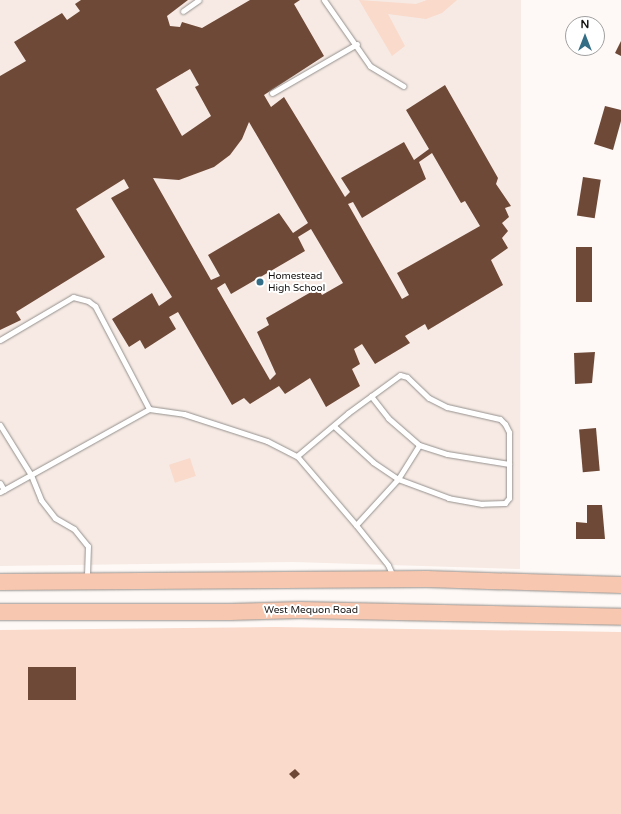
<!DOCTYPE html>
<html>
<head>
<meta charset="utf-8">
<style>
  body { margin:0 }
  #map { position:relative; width:621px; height:814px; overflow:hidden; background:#fef9f6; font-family:"Varela Round",sans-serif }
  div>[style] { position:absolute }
  .built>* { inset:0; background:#f7eae4 }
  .green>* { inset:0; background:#f9dacb; transform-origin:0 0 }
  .building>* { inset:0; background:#6f4937; transform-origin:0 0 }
  .roads { filter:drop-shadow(0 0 1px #94908d) drop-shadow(0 0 1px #94908d) }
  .lane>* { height:5px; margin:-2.5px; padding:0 2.5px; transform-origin:2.5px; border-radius:2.5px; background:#fff }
  .primary>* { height:16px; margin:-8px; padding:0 8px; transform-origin:8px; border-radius:8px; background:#f7c7af }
  .dots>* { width:11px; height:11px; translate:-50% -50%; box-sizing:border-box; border:2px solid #fff; border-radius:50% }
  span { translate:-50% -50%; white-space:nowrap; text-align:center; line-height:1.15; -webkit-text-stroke:4px #fff; paint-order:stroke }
  .poi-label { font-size:10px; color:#141211 }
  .left { translate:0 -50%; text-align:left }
  .street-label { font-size:10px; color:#141211 }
  .north { position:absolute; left:565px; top:16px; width:40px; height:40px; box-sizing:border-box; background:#fff; border:1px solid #a1a0a0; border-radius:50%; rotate:0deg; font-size:11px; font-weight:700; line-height:16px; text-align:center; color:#141211 }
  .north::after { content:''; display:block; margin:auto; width:14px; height:18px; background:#336e86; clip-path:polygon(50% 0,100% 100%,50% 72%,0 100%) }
</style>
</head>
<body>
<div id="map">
  <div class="built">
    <i style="clip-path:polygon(0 0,521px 0,520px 569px,293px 562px,0 566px)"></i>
  </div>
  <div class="green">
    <i style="clip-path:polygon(359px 0,416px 4px,427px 0,457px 0,442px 13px,426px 19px,388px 14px,405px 46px,392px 56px)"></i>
    <i style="left:190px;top:458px;width:19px;height:22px;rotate:72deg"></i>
    <i style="clip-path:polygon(275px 627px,621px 632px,621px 814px,0 814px,0 630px)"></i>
  </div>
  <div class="building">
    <i style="clip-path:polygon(evenodd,81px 0,188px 0,167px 16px,170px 26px,180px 27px,182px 22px,202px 28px,250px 0,300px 0,294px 4px,324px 56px,264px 95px,271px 107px,284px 97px,345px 197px,350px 192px,341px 178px,404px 142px,414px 160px,429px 149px,406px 110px,445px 85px,498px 178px,496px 184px,511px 206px,505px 208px,509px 217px,502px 223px,508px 231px,502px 238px,508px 248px,491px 260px,503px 285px,428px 330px,425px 324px,405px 336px,410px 343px,375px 364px,362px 344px,354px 349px,360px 364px,352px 369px,360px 386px,326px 407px,310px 378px,285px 394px,279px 386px,250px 404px,244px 398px,232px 405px,178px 312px,169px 317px,176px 329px,145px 349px,140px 340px,129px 347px,112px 319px,152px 293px,159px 306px,172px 297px,111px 198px,129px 188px,124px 179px,76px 209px,105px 257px,16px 312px,21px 320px,0 330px,0 76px,26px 61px,14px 42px,62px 13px,67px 20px,80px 11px,75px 4px,81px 0,190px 69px,199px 85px,195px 87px,211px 116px,182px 136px,156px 89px,190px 69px,81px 0,249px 122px,308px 223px,293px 233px,279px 213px,208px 255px,220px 276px,211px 280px,153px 178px,179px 180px,214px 167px,230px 155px,242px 139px,249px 122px,81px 0,432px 153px,461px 203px,465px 201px,480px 226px,397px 273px,409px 295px,402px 299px,348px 204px,353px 202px,362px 218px,426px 179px,419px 162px,432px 153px,81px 0,311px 229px,343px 283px,322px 295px,318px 288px,266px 318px,269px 325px,257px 332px,276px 374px,270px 380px,217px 288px,225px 283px,231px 294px,305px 251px,298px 237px,311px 229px)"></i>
    <i style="clip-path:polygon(621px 41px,621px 56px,615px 53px)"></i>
    <i style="clip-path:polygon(605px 106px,621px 110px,621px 121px,613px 150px,594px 144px)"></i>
    <i style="left:583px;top:177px;width:18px;height:39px;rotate:9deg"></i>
    <i style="left:576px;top:247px;width:16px;height:55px"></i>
    <i style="clip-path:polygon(595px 352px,592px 383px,575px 384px,574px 353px)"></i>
    <i style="left:596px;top:428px;width:43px;height:17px;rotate:85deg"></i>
    <i style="clip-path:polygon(587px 505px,602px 505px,605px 539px,576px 539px,576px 522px,587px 523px)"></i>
    <i style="left:28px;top:667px;width:48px;height:33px"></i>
    <i style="clip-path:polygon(295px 769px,300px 774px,294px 779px,289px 774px)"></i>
  </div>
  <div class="roads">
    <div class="lane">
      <i style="left:324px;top:0;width:80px;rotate:55.1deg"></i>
      <i style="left:370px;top:66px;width:39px;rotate:31deg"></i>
      <i style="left:183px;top:11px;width:19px;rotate:-35deg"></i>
      <i style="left:272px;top:93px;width:98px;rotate:-30deg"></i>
      <i style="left:0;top:340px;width:85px;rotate:-30.5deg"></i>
      <i style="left:73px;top:297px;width:16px;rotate:15deg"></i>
      <i style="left:88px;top:301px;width:9px;rotate:36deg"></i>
      <i style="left:95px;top:306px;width:116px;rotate:62.3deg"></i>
      <i style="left:371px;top:396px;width:28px;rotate:52deg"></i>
      <i style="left:388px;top:418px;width:41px;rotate:41.1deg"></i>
      <i style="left:419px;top:445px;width:29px;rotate:18deg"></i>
      <i style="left:447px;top:454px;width:63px;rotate:9.2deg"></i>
      <i style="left:0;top:425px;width:59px;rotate:58.2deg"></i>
      <i style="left:31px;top:475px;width:27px;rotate:68deg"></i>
      <i style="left:41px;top:500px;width:23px;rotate:52deg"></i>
      <i style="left:55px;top:518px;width:22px;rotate:30deg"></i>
      <i style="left:74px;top:529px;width:22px;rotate:51deg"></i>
      <i style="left:88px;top:546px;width:33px;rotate:92deg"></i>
      <i style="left:297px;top:456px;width:67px;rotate:-40.1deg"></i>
      <i style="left:348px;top:413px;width:64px;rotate:-36.2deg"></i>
      <i style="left:400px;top:375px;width:7px;rotate:16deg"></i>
      <i style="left:407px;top:377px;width:30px;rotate:44deg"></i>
      <i style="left:429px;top:398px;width:20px;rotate:27deg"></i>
      <i style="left:447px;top:407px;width:54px;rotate:12.8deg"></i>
      <i style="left:500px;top:419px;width:7px;rotate:45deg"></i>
      <i style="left:505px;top:424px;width:9px;rotate:63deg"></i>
      <i style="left:509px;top:432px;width:66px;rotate:90deg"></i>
      <i style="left:509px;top:498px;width:6px;rotate:129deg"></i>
      <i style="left:505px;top:503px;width:23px;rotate:178deg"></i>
      <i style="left:482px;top:504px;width:34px;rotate:-170deg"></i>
      <i style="left:449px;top:498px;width:54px;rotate:-159.6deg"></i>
      <i style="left:398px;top:479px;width:30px;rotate:-146deg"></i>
      <i style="left:373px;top:462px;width:53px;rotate:-137.3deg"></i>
      <i style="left:0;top:483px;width:8px;rotate:60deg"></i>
      <i style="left:0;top:492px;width:171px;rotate:-29.1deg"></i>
      <i style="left:149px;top:409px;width:35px;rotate:8deg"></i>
      <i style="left:184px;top:414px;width:87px;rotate:18deg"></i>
      <i style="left:267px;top:441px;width:34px;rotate:27deg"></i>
      <i style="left:297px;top:456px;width:91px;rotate:49.5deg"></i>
      <i style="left:356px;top:525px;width:62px;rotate:-47.6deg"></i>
      <i style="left:398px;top:479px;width:40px;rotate:-58deg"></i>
      <i style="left:356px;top:525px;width:51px;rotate:51.3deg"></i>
      <i style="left:388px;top:565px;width:12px;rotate:66deg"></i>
    </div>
    <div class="primary">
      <i style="left:0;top:582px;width:427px;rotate:-0.4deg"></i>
      <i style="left:427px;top:579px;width:194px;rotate:1.8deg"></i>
      <i style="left:0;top:612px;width:230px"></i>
      <i style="left:230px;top:612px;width:70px;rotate:-1.6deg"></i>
      <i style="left:300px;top:610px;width:321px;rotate:1.2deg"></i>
    </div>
  </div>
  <div class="dots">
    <i style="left:260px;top:282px;background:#336e86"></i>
  </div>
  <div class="poi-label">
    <span class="left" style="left:268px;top:282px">Homestead<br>High School</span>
  </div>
  <div class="street-label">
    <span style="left:311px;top:611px">West Mequon Road</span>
  </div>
  <div class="north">N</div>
</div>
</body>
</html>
